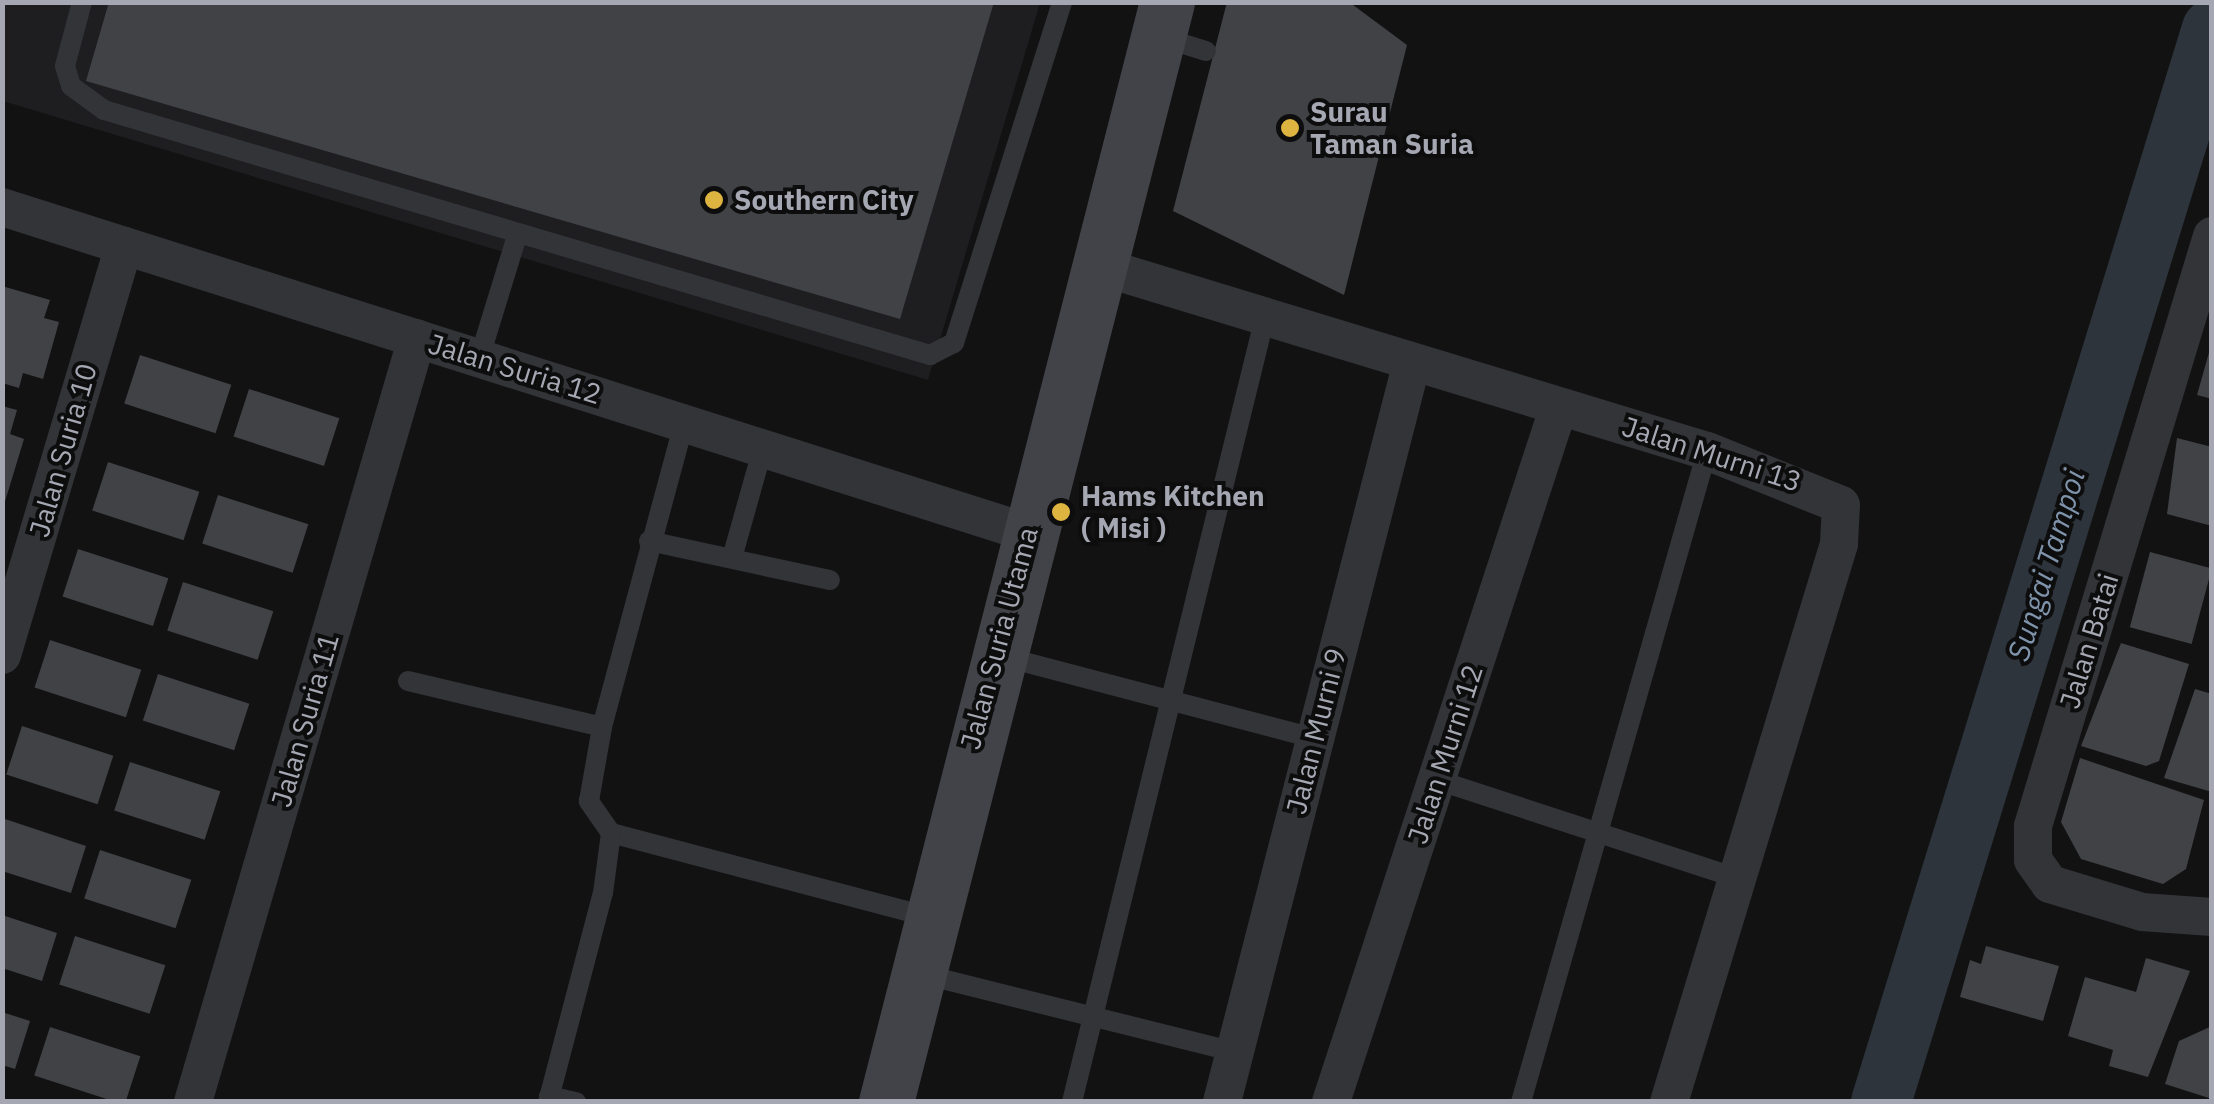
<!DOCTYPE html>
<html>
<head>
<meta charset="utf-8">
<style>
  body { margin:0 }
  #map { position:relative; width:2214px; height:1104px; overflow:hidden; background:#121213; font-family:"IBM Plex Sans",sans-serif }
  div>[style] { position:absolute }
  .built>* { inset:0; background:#1e1e20 }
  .river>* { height:60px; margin:-30px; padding:0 30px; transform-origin:30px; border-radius:30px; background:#2d343b }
  .building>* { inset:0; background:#414246; transform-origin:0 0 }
  .service>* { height:20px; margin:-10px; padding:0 10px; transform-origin:10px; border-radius:10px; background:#333438 }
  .minor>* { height:38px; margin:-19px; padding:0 19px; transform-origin:19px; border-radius:19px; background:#333438 }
  .secondary>* { height:55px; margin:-27.5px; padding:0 27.5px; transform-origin:27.5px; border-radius:27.5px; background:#424348 }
  .dots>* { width:28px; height:28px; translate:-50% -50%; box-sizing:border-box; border:5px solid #0d0d0e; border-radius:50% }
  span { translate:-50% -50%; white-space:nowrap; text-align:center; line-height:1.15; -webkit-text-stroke:8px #0d0d0e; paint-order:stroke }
  .poi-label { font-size:28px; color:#a5a8b2; font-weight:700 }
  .left { translate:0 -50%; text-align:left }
  .street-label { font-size:28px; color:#a5a8b2 }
  .water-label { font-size:30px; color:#7f93aa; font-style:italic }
  .frame { position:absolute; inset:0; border:5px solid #a5a8b2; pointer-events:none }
</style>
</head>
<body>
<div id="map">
  <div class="built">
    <i style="clip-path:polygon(2px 3px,1040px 3px,928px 380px,3px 101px)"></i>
  </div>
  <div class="river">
    <i style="left:1881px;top:1102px;width:1123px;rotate:-72.86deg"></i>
  </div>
  <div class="building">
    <i style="clip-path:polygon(109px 2px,994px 2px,900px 319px,86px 81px)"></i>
    <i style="clip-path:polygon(1227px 2px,1349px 2px,1407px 45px,1344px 295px,1173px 211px)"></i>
    <i style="clip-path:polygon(2px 286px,50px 300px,44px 318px,59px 322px,43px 379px,23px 373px,19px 388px,2px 383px)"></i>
    <i style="clip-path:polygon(2210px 349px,2212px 349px,2212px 399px,2197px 395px)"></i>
    <i style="left:140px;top:355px;width:96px;height:51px;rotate:18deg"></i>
    <i style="left:249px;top:389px;width:95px;height:50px;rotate:18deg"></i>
    <i style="clip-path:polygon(2px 406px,17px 410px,10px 434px,24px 439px,3px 508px)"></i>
    <i style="clip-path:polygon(2177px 438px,2212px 447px,2212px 526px,2167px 514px)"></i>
    <i style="left:108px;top:462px;width:96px;height:51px;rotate:18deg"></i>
    <i style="left:218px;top:495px;width:95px;height:51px;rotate:18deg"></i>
    <i style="left:78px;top:549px;width:95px;height:50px;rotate:18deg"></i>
    <i style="left:2150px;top:552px;width:64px;height:78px;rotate:15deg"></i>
    <i style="left:183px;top:582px;width:95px;height:51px;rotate:18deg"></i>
    <i style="left:50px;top:640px;width:96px;height:50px;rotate:18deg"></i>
    <i style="clip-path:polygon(2121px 643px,2189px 664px,2159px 761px,2146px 766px,2081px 746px)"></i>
    <i style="left:158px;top:674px;width:96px;height:49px;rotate:18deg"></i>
    <i style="clip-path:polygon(2195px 689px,2212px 694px,2212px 792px,2164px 778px)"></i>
    <i style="left:22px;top:726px;width:96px;height:51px;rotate:18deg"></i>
    <i style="clip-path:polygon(2080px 758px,2204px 800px,2186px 869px,2163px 884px,2081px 859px,2061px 822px)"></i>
    <i style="left:130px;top:762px;width:95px;height:51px;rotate:18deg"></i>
    <i style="clip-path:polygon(2px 818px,86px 846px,71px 893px,2px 871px)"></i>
    <i style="left:100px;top:850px;width:96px;height:51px;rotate:18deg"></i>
    <i style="clip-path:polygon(2px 915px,57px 933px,42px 981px,2px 968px)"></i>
    <i style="left:75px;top:936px;width:95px;height:51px;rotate:18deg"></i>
    <i style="clip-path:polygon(1986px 946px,2059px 966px,2043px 1021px,1960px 997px,1970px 960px,1981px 964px)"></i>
    <i style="clip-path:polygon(2146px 958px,2190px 971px,2148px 1077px,2109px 1066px,2113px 1050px,2068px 1036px,2085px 977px,2136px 992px)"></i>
    <i style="clip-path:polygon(2px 1012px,30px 1021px,15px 1069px,2px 1065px)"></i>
    <i style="clip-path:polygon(2212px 1026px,2212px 1099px,2165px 1084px,2179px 1041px)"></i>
    <i style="left:50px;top:1027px;width:95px;height:51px;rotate:18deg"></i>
  </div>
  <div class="service">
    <i style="left:82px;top:2px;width:66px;rotate:104.9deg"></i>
    <i style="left:65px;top:66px;width:21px;rotate:73deg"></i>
    <i style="left:71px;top:86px;width:41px;rotate:36deg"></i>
    <i style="left:104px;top:110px;width:862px;rotate:16.52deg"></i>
    <i style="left:930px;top:355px;width:27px;rotate:-27deg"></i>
    <i style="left:954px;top:343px;width:358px;rotate:-72.4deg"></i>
    <i style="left:1161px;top:37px;width:47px;rotate:17.3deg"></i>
    <i style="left:480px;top:356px;width:126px;rotate:-72.9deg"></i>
    <i style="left:649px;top:541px;width:185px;rotate:12.2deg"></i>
    <i style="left:732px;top:558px;width:114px;rotate:-74.3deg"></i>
    <i style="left:1001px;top:656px;width:324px;rotate:14.7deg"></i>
    <i style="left:408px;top:681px;width:199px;rotate:13.3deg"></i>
    <i style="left:1437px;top:780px;width:316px;rotate:18.1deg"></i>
    <i style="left:611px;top:833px;width:328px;rotate:14.8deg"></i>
    <i style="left:922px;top:974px;width:323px;rotate:14deg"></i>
    <i style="left:549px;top:1096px;width:28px;rotate:13deg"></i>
    <i style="left:548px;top:1102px;width:216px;rotate:-75.3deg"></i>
    <i style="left:603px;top:893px;width:61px;rotate:-82.4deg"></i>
    <i style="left:611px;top:833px;width:39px;rotate:-125deg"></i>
    <i style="left:589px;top:801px;width:75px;rotate:-80deg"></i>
    <i style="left:602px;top:727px;width:315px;rotate:-74.9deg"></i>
    <i style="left:1072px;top:1102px;width:808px;rotate:-76.19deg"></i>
    <i style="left:1521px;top:1102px;width:677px;rotate:-74.05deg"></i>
  </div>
  <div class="minor">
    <i style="left:2px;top:207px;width:1074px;rotate:17.61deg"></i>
    <i style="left:2212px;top:236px;width:617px;rotate:106.88deg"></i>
    <i style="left:2033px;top:826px;width:34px;rotate:90deg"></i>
    <i style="left:2033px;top:860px;width:29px;rotate:55deg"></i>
    <i style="left:2050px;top:884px;width:96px;rotate:16.9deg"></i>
    <i style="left:2142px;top:912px;width:70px;rotate:4.1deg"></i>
    <i style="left:1099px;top:266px;width:636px;rotate:16.92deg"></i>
    <i style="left:1707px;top:451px;width:144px;rotate:21.9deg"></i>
    <i style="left:1841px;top:505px;width:39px;rotate:93deg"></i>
    <i style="left:1839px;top:544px;width:583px;rotate:106.94deg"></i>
    <i style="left:2px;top:655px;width:427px;rotate:-73.4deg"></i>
    <i style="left:193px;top:1102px;width:796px;rotate:-73.66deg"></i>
    <i style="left:1222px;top:1102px;width:764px;rotate:-75.6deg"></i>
    <i style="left:1331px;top:1102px;width:732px;rotate:-71.86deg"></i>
  </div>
  <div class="secondary">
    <i style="left:886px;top:1102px;width:1135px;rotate:-75.67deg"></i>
  </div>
  <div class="dots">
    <i style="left:1290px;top:128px;background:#deb440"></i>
    <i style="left:714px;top:200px;background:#deb440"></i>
    <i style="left:1061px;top:512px;background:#deb440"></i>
  </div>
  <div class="poi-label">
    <span class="left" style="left:1310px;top:128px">Surau<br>Taman Suria</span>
    <span class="left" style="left:734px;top:200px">Southern City</span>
    <span class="left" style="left:1081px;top:512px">Hams Kitchen<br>( Misi )</span>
  </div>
  <div class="street-label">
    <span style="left:515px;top:369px;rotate:17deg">Jalan Suria 12</span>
    <span style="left:63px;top:450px;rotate:-74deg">Jalan Suria 10</span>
    <span style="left:1712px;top:454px;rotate:18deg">Jalan Murni 13</span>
    <span style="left:999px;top:638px;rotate:-75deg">Jalan Suria Utama</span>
    <span style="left:2089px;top:641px;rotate:-73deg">Jalan Batai</span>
    <span style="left:305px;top:720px;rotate:-74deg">Jalan Suria 11</span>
    <span style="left:1316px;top:731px;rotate:-76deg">Jalan Murni 9</span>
    <span style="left:1445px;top:754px;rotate:-72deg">Jalan Murni 12</span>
  </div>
  <div class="water-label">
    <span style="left:2046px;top:565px;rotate:-73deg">Sungai Tampoi</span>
  </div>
  <div class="frame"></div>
</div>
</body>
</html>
